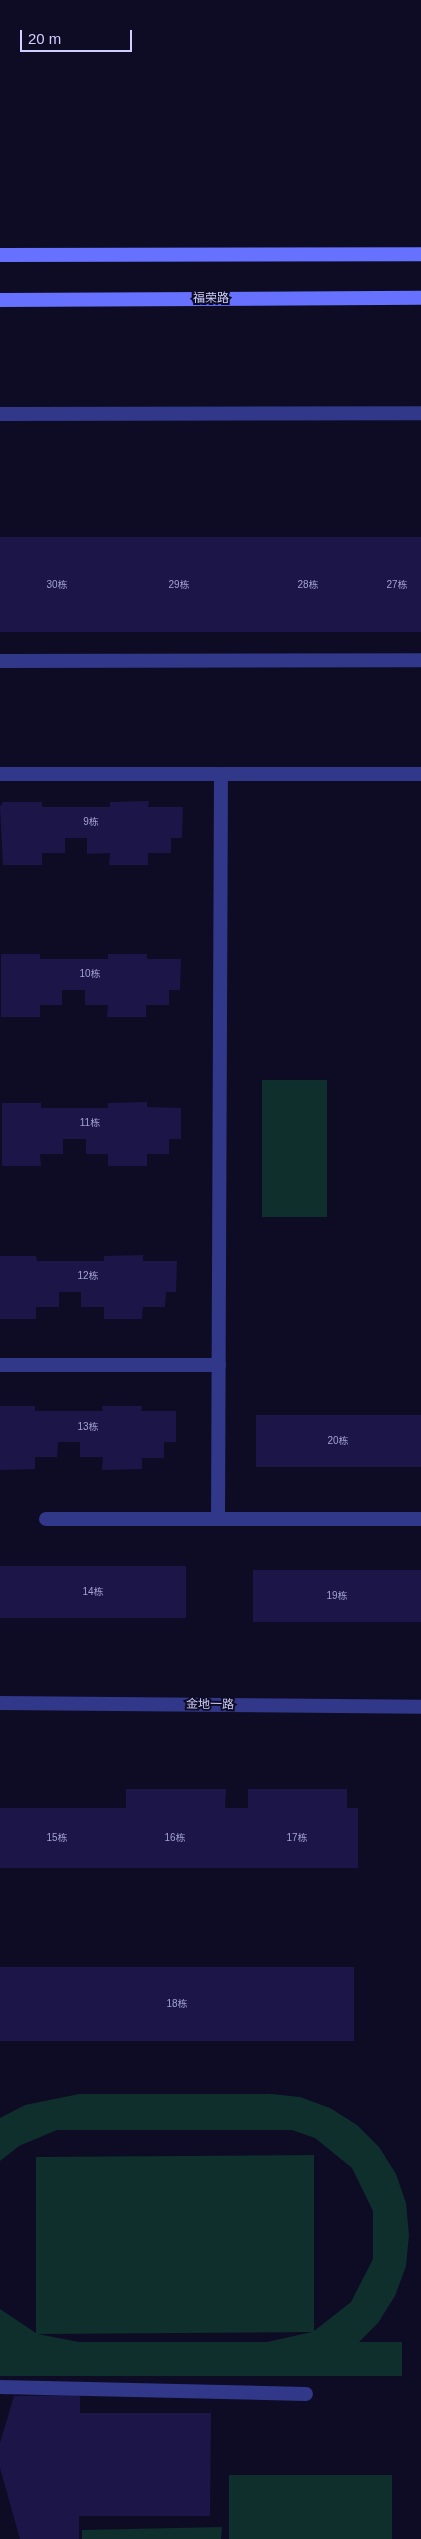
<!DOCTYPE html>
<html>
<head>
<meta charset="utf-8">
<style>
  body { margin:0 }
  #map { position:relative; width:421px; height:2539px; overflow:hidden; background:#0d0c24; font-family:Helvetica,"Noto Sans SC",sans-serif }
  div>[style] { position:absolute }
  .green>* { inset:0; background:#0e2f2b; transform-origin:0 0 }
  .building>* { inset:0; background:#1b1647; transform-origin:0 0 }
  .service>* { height:14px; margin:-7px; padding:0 7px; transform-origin:7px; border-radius:7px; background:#313789 }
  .tertiary>* { height:14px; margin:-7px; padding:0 7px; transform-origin:7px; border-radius:7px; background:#313789 }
  .secondary>* { height:14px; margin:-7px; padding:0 7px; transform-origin:7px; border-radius:7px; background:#6671ff }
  span { translate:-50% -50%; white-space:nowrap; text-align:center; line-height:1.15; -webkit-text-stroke:4px #0d0c24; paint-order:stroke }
  .number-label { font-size:10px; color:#a3a1d1 }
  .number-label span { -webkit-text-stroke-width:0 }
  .street-label { font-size:12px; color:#d0cfff }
  .scale { position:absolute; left:20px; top:30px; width:112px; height:22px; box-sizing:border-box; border:2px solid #d0cfff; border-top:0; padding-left:6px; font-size:15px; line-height:18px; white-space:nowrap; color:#d0cfff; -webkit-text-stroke:4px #0d0c24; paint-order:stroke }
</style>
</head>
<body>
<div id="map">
  <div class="green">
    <i style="left:262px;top:1080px;width:65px;height:137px"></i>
    <i style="clip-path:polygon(evenodd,79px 2094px,271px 2094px,300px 2097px,330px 2108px,357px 2125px,379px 2147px,396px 2174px,406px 2203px,409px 2235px,406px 2266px,395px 2296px,378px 2323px,359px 2342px,402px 2342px,402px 2376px,0 2376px,0 2309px,36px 2333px,36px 2157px,314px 2155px,314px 2331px,351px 2302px,373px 2259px,373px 2211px,352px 2168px,315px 2138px,292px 2130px,57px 2130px,19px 2146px,0 2161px,0 2118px,25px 2105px,79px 2094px,312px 2332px,267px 2342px,79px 2342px,38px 2334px,312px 2332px)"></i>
    <i style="left:229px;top:2475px;width:163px;height:64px"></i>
    <i style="clip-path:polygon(222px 2527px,221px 2539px,82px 2539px,82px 2530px)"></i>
  </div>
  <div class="building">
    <i style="left:421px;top:537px;width:95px;height:421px;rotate:90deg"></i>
    <i style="clip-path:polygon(149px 801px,148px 807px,183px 807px,182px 838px,171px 838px,171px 853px,148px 853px,148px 865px,109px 865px,110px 853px,87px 854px,87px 838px,65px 838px,65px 853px,42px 853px,42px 865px,3px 865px,0 807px,3px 802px,42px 802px,42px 807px,110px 807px,110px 802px)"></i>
    <i style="clip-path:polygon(1px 954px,40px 954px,40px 959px,108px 959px,108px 954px,147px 954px,147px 959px,181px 959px,180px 990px,169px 990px,169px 1005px,146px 1005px,146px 1017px,107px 1017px,108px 1005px,85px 1005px,85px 990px,62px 990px,62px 1005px,40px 1005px,40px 1017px,1px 1017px)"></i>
    <i style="clip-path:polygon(147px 1102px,147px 1107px,181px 1108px,181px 1139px,169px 1139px,169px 1154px,147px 1154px,147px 1166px,108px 1166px,108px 1154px,86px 1154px,86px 1139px,63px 1139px,63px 1154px,40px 1154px,41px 1166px,2px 1166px,2px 1103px,41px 1103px,41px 1108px,108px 1108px,108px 1103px)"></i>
    <i style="clip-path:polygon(143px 1255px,143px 1261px,177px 1261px,176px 1292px,166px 1292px,165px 1307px,143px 1307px,142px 1319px,104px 1319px,104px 1307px,81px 1307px,81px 1292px,59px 1292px,59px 1307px,36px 1307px,36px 1319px,0 1319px,0 1256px,36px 1256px,37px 1261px,104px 1261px,104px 1256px)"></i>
    <i style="clip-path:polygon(0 1406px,35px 1406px,35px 1411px,103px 1411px,102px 1406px,142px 1406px,141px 1411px,176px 1411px,176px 1442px,164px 1442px,164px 1458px,142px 1458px,142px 1469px,102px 1470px,103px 1457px,80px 1457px,80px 1442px,58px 1442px,57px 1457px,35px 1457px,35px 1469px,0 1470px)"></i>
    <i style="left:256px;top:1415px;width:165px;height:52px"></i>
    <i style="left:186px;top:1566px;width:52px;height:186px;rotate:90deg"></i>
    <i style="left:253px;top:1570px;width:168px;height:52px"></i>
    <i style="clip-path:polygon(126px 1789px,226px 1789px,225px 1808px,248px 1808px,248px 1789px,347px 1789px,347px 1808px,358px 1808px,358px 1868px,0 1868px,0 1808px,126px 1808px)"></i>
    <i style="left:0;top:1967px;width:354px;height:74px"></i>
    <i style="clip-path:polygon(80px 2395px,80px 2413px,211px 2413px,210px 2516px,79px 2516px,79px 2539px,20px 2539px,0 2468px,0 2443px,14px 2396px)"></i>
  </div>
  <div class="service">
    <i style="left:0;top:661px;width:421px;rotate:-0.1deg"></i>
    <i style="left:0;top:774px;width:421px"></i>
    <i style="left:0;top:1365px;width:219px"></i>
    <i style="left:46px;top:1519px;width:375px"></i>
    <i style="left:218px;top:1519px;width:745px;rotate:-89.77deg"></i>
    <i style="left:0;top:2387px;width:306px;rotate:1.3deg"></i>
  </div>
  <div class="tertiary">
    <i style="left:0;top:414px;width:421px;rotate:-0.1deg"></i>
    <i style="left:0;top:1703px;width:421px;rotate:0.5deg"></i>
  </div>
  <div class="secondary">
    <i style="left:0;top:255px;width:421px;rotate:-0.1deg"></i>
    <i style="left:0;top:300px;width:421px;rotate:-0.3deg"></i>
  </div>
  <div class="number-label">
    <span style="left:57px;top:585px">30栋</span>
    <span style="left:179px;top:585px">29栋</span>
    <span style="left:308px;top:585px">28栋</span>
    <span style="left:397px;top:585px">27栋</span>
    <span style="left:91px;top:822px">9栋</span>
    <span style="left:90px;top:974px">10栋</span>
    <span style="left:90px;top:1123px">11栋</span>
    <span style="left:88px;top:1276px">12栋</span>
    <span style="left:88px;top:1427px">13栋</span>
    <span style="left:338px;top:1441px">20栋</span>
    <span style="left:93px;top:1592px">14栋</span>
    <span style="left:337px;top:1596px">19栋</span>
    <span style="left:57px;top:1838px">15栋</span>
    <span style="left:175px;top:1838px">16栋</span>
    <span style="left:297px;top:1838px">17栋</span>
    <span style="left:177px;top:2004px">18栋</span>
  </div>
  <div class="street-label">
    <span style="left:211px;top:299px">福荣路</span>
    <span style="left:210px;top:1705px;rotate:1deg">金地一路</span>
  </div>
  <div class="scale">20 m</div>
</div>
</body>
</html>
